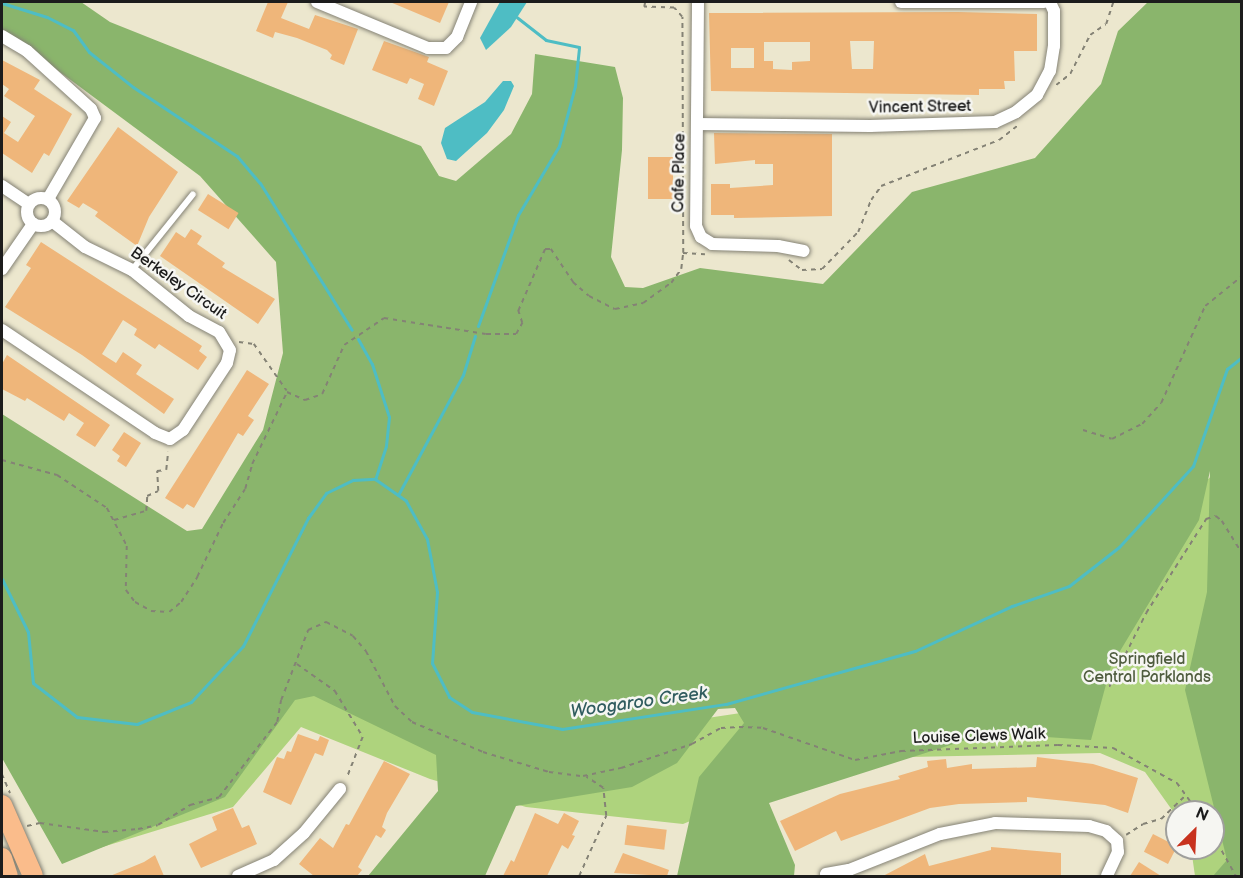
<!DOCTYPE html>
<html>
<head>
<meta charset="utf-8">
<style>
  body { margin:0 }
  #map { position:relative; width:1243px; height:878px; overflow:hidden; background:#ece7ce; font-family:"Balsamiq Sans",sans-serif }
  div>[style] { position:absolute }
  .green>* { inset:0; background:#aed37d }
  .forest>* { inset:0; background:#8ab56c }
  .water>* { inset:0; background:#4ebdc4 }
  .stream>* { height:3px; margin:-1.5px; padding:0 1.5px; transform-origin:1.5px; border-radius:1.5px; background:#4ebdc4 }
  .building>* { inset:0; background:#efb67a; transform-origin:0 0 }
  .path>* { height:1.5px; margin-top:-0.75px; transform-origin:0; background:repeating-linear-gradient(90deg,#848275 0 4.5px,transparent 0 9px) }
  .roads { filter:drop-shadow(0 0 2px #848275) drop-shadow(0 0 2px #848275) }
  .service>* { height:6px; margin:-3px; padding:0 3px; transform-origin:3px; border-radius:3px; background:#fff }
  .minor>* { height:12px; margin:-6px; padding:0 6px; transform-origin:6px; border-radius:6px; background:#fff }
  .minor>.ring { margin:-6px; padding:0; box-sizing:content-box; background:none; border:12px solid #fff; border-radius:50% }
  .primary>* { height:20px; margin:-10px; padding:0 10px; transform-origin:10px; border-radius:10px; background:#fabc8b }
  span { translate:-50% -50%; white-space:nowrap; text-align:center; line-height:1.15; -webkit-text-stroke:5px #f6f6f2; paint-order:stroke }
  .street-label { font-size:16px; color:#1c1c1c }
  .park-label { font-size:16px; color:#4f5c3e }
  .water-label { font-size:18px; color:#305c5f; font-style:italic }
  .frame { position:absolute; inset:0; border:3px solid #1c1c1c; pointer-events:none }
  .north { position:absolute; left:1165px; top:800px; width:60px; height:60px; box-sizing:border-box; background:#f6f6f2; border:2px solid #9f9f9c; border-radius:50%; rotate:24deg; font-size:16px; font-weight:700; line-height:24px; text-align:center; color:#1c1c1c }
  .north::after { content:''; display:block; margin:auto; width:21px; height:27px; background:#c8321e; clip-path:polygon(50% 0,100% 100%,50% 72%,0 100%) }
</style>
</head>
<body>
<div id="map">
  <div class="green">
    <i style="clip-path:polygon(1241px 447px,1241px 876px,1195px 876px,1191px 848px,1213px 848px,1213px 812px,1177px 812px,1177px 817px,1145px 772px,1100px 753px,909px 757px,811px 772px,683px 824px,526px 807px,430px 779px,301px 727px,233px 807px,60px 860px,2px 606px,654px 726px,860px 695px,1196px 491px)"></i>
  </div>
  <div class="forest">
    <i style="clip-path:polygon(2px 2px,81px 2px,110px 22px,421px 146px,439px 176px,456px 181px,511px 134px,532px 94px,535px 54px,615px 67px,623px 98px,622px 150px,611px 257px,625px 287px,643px 288px,700px 268px,823px 284px,912px 192px,1035px 158px,1101px 84px,1118px 31px,1148px 2px,1241px 2px,1241px 876px,1213px 876px,1227px 860px,1185px 690px,1207px 592px,1210px 471px,1199px 520px,1111px 666px,1091px 740px,988px 733px,769px 803px,795px 865px,794px 876px,677px 876px,699px 777px,744px 723px,735px 708px,718px 709px,677px 763px,632px 787px,516px 806px,485px 876px,368px 876px,438px 791px,436px 755px,314px 696px,295px 700px,225px 797px,62px 864px,2px 758px,2px 414px,187px 531px,202px 529px,263px 430px,283px 353px,276px 262px,200px 176px,2px 29px)"></i>
  </div>
  <div class="water">
    <i style="clip-path:polygon(500px 2px,527px 2px,511px 27px,486px 50px,480px 38px)"></i>
    <i style="clip-path:polygon(503px 81px,511px 81px,514px 86px,504px 110px,487px 133px,456px 161px,447px 159px,441px 143px,445px 128px,485px 102px)"></i>
  </div>
  <div class="stream">
    <i style="left:2px;top:3px;width:47px;rotate:17.3deg"></i>
    <i style="left:47px;top:17px;width:29px;rotate:27deg"></i>
    <i style="left:73px;top:30px;width:27px;rotate:54deg"></i>
    <i style="left:89px;top:52px;width:56px;rotate:38.5deg"></i>
    <i style="left:133px;top:87px;width:125px;rotate:33.6deg"></i>
    <i style="left:237px;top:156px;width:35px;rotate:50deg"></i>
    <i style="left:260px;top:183px;width:173px;rotate:58deg"></i>
    <i style="left:478px;top:326px;width:118px;rotate:-70.2deg"></i>
    <i style="left:518px;top:215px;width:80px;rotate:-59.3deg"></i>
    <i style="left:559px;top:146px;width:62px;rotate:-75.1deg"></i>
    <i style="left:575px;top:86px;width:39px;rotate:-84deg"></i>
    <i style="left:579px;top:47px;width:34px;rotate:-168deg"></i>
    <i style="left:546px;top:40px;width:37px;rotate:-142deg"></i>
    <i style="left:358px;top:339px;width:29px;rotate:61deg"></i>
    <i style="left:372px;top:364px;width:56px;rotate:72.2deg"></i>
    <i style="left:389px;top:417px;width:29px;rotate:96deg"></i>
    <i style="left:386px;top:446px;width:35px;rotate:108deg"></i>
    <i style="left:398px;top:495px;width:136px;rotate:-61.6deg"></i>
    <i style="left:463px;top:375px;width:41px;rotate:-72.9deg"></i>
    <i style="left:1242px;top:576px;width:40px;rotate:90deg"></i>
    <i style="left:2px;top:579px;width:59px;rotate:63.9deg"></i>
    <i style="left:28px;top:632px;width:51px;rotate:84.4deg"></i>
    <i style="left:33px;top:683px;width:56px;rotate:37.7deg"></i>
    <i style="left:77px;top:717px;width:60px;rotate:6.7deg"></i>
    <i style="left:137px;top:724px;width:58px;rotate:-22.2deg"></i>
    <i style="left:191px;top:702px;width:76px;rotate:-47.1deg"></i>
    <i style="left:243px;top:646px;width:144px;rotate:-63.1deg"></i>
    <i style="left:308px;top:518px;width:31px;rotate:-54deg"></i>
    <i style="left:326px;top:493px;width:30px;rotate:-26deg"></i>
    <i style="left:353px;top:480px;width:22px;rotate:-3deg"></i>
    <i style="left:375px;top:479px;width:38px;rotate:35deg"></i>
    <i style="left:406px;top:501px;width:43px;rotate:61.1deg"></i>
    <i style="left:427px;top:539px;width:54px;rotate:79.3deg"></i>
    <i style="left:437px;top:592px;width:71px;rotate:94deg"></i>
    <i style="left:432px;top:663px;width:38px;rotate:63deg"></i>
    <i style="left:449px;top:697px;width:27px;rotate:33deg"></i>
    <i style="left:472px;top:712px;width:92px;rotate:10.7deg"></i>
    <i style="left:562px;top:729px;width:166px;rotate:-8.7deg"></i>
    <i style="left:726px;top:704px;width:196px;rotate:-15.7deg"></i>
    <i style="left:915px;top:651px;width:107px;rotate:-24.9deg"></i>
    <i style="left:1012px;top:606px;width:60px;rotate:-19.3deg"></i>
    <i style="left:1069px;top:586px;width:63px;rotate:-38deg"></i>
    <i style="left:1119px;top:547px;width:110px;rotate:-47.6deg"></i>
    <i style="left:1193px;top:466px;width:103px;rotate:-70.7deg"></i>
    <i style="left:1227px;top:369px;width:19px;rotate:-39deg"></i>
  </div>
  <div class="building">
    <i style="clip-path:polygon(268px 2px,288px 2px,281px 18px,309px 29px,315px 15px,358px 29px,344px 65px,330px 59px,332px 55px,327px 50px,297px 38px,275px 32px,273px 38px,256px 31px)"></i>
    <i style="clip-path:polygon(390px 2px,449px 2px,440px 23px)"></i>
    <i style="clip-path:polygon(evenodd,958px 12px,1037px 14px,1037px 51px,1014px 51px,1015px 81px,1004px 81px,1005px 89px,979px 89px,979px 95px,711px 91px,709px 13px,958px 12px,850px 41px,874px 41px,873px 69px,852px 69px,850px 41px,958px 12px,764px 42px,810px 42px,810px 61px,792px 62px,792px 70px,773px 69px,773px 61px,764px 61px,764px 42px,958px 12px,731px 48px,754px 48px,754px 68px,731px 68px,731px 48px)"></i>
    <i style="clip-path:polygon(384px 41px,429px 57px,427px 62px,448px 71px,434px 106px,418px 99px,424px 84px,410px 78px,407px 84px,372px 70px)"></i>
    <i style="clip-path:polygon(2px 60px,40px 80px,34px 89px,72px 114px,49px 156px,44px 153px,32px 173px,2px 153px,2px 116px,11px 122px,4px 133px,18px 142px,35px 116px,4px 96px,9px 89px,2px 84px)"></i>
    <i style="clip-path:polygon(118px 127px,178px 172px,149px 217px,137px 246px,95px 216px,98px 212px,83px 203px,79px 208px,67px 201px)"></i>
    <i style="clip-path:polygon(714px 133px,832px 134px,832px 216px,734px 218px,734px 215px,711px 215px,711px 184px,730px 184px,730px 188px,773px 185px,773px 164px,755px 164px,755px 160px,715px 164px)"></i>
    <i style="left:648px;top:157px;width:25px;height:42px"></i>
    <i style="left:208px;top:194px;width:36px;height:19px;rotate:32deg"></i>
    <i style="clip-path:polygon(191px 229px,202px 236px,197px 244px,225px 263px,222px 267px,275px 299px,258px 324px,160px 256px,176px 232px,185px 238px)"></i>
    <i style="clip-path:polygon(41px 242px,202px 346px,199px 351px,207px 357px,198px 370px,159px 344px,155px 349px,134px 335px,137px 329px,123px 320px,102px 354px,116px 363px,123px 352px,142px 365px,136px 374px,174px 399px,164px 414px,82px 355px,5px 307px,31px 268px,26px 265px)"></i>
    <i style="clip-path:polygon(7px 355px,110px 425px,95px 447px,76px 435px,84px 423px,69px 413px,64px 421px,27px 398px,25px 401px,2px 389px,2px 364px)"></i>
    <i style="clip-path:polygon(247px 370px,269px 384px,248px 416px,254px 420px,243px 436px,238px 433px,194px 508px,187px 504px,183px 509px,165px 498px)"></i>
    <i style="clip-path:polygon(124px 432px,141px 443px,126px 467px,117px 461px,120px 456px,112px 450px)"></i>
    <i style="clip-path:polygon(298px 734px,318px 741px,320px 736px,329px 740px,323px 756px,315px 753px,291px 805px,263px 792px,277px 757px,284px 759px,287px 751px,291px 752px)"></i>
    <i style="clip-path:polygon(1037px 757px,1093px 764px,1138px 778px,1128px 813px,1105px 805px,1027px 797px,1027px 802px,959px 804px,930px 808px,841px 841px,836px 831px,795px 851px,780px 821px,840px 794px,900px 779px,898px 776px,928px 767px,927px 761px,946px 759px,947px 768px,972px 764px,972px 769px,1036px 767px)"></i>
    <i style="clip-path:polygon(384px 761px,410px 774px,387px 813px,382px 827px,386px 830px,381px 838px,376px 835px,358px 867px,362px 870px,357px 876px,314px 876px,299px 864px,320px 838px,333px 848px,346px 824px,349px 825px)"></i>
    <i style="clip-path:polygon(233px 808px,242px 828px,249px 825px,257px 844px,201px 868px,189px 844px,217px 830px,212px 817px)"></i>
    <i style="clip-path:polygon(535px 813px,558px 824px,564px 813px,579px 821px,572px 835px,575px 836px,568px 849px,562px 845px,547px 876px,503px 876px,511px 860px,514px 862px)"></i>
    <i style="left:627px;top:825px;width:40px;height:20px;rotate:7deg"></i>
    <i style="left:1153px;top:834px;width:27px;height:20px;rotate:27deg"></i>
    <i style="clip-path:polygon(991px 847px,1061px 853px,1061px 876px,883px 876px,925px 854px,929px 866px,991px 850px)"></i>
    <i style="clip-path:polygon(623px 853px,669px 870px,667px 876px,614px 873px)"></i>
    <i style="clip-path:polygon(155px 855px,164px 876px,110px 876px,144px 862px)"></i>
    <i style="clip-path:polygon(1139px 862px,1161px 876px,1130px 876px)"></i>
  </div>
  <div class="path">
    <i style="left:1056px;top:85px;width:18px;rotate:-38deg"></i>
    <i style="left:1070px;top:74px;width:44px;rotate:-62.9deg"></i>
    <i style="left:1090px;top:35px;width:19px;rotate:-35deg"></i>
    <i style="left:1106px;top:24px;width:23px;rotate:-72deg"></i>
    <i style="left:683px;top:253px;width:22px;rotate:3deg"></i>
    <i style="left:789px;top:260px;width:16px;rotate:38deg"></i>
    <i style="left:802px;top:270px;width:20px;rotate:-3deg"></i>
    <i style="left:822px;top:269px;width:52px;rotate:-45.8deg"></i>
    <i style="left:858px;top:232px;width:35px;rotate:-68deg"></i>
    <i style="left:871px;top:200px;width:17px;rotate:-54deg"></i>
    <i style="left:881px;top:186px;width:127px;rotate:-21.3deg"></i>
    <i style="left:999px;top:140px;width:24px;rotate:-38deg"></i>
    <i style="left:239px;top:342px;width:15px;rotate:8deg"></i>
    <i style="left:254px;top:344px;width:57px;rotate:54.9deg"></i>
    <i style="left:287px;top:392px;width:20px;rotate:24deg"></i>
    <i style="left:305px;top:400px;width:18px;rotate:-19deg"></i>
    <i style="left:322px;top:394px;width:54px;rotate:-65.8deg"></i>
    <i style="left:344px;top:345px;width:48px;rotate:-34deg"></i>
    <i style="left:384px;top:318px;width:103px;rotate:8.9deg"></i>
    <i style="left:486px;top:334px;width:30px"></i>
    <i style="left:516px;top:334px;width:13px;rotate:-61deg"></i>
    <i style="left:522px;top:323px;width:13px;rotate:-108deg"></i>
    <i style="left:518px;top:311px;width:68px;rotate:-66.5deg"></i>
    <i style="left:545px;top:249px;width:6px"></i>
    <i style="left:551px;top:249px;width:40px;rotate:56deg"></i>
    <i style="left:573px;top:282px;width:21px;rotate:41deg"></i>
    <i style="left:589px;top:296px;width:29px;rotate:27deg"></i>
    <i style="left:615px;top:309px;width:29px;rotate:-12deg"></i>
    <i style="left:643px;top:303px;width:34px;rotate:-36deg"></i>
    <i style="left:671px;top:283px;width:17px;rotate:-54deg"></i>
    <i style="left:681px;top:269px;width:16px;rotate:-83deg"></i>
    <i style="left:683px;top:253px;width:236px;rotate:-90.2deg"></i>
    <i style="left:682px;top:17px;width:12px;rotate:-132deg"></i>
    <i style="left:674px;top:8px;width:30px;rotate:-178deg"></i>
    <i style="left:644px;top:7px;width:5px;rotate:-79deg"></i>
    <i style="left:1083px;top:430px;width:30px;rotate:17deg"></i>
    <i style="left:1112px;top:439px;width:34px;rotate:-27deg"></i>
    <i style="left:1142px;top:424px;width:28px;rotate:-48deg"></i>
    <i style="left:1161px;top:403px;width:107px;rotate:-65.6deg"></i>
    <i style="left:1205px;top:306px;width:48px;rotate:-39deg"></i>
    <i style="left:2px;top:460px;width:57px;rotate:15.3deg"></i>
    <i style="left:57px;top:475px;width:60px;rotate:33.4deg"></i>
    <i style="left:107px;top:508px;width:43px;rotate:62.2deg"></i>
    <i style="left:127px;top:546px;width:44px;rotate:91.3deg"></i>
    <i style="left:126px;top:590px;width:15px;rotate:53deg"></i>
    <i style="left:135px;top:602px;width:18px;rotate:29deg"></i>
    <i style="left:151px;top:611px;width:18px;rotate:3deg"></i>
    <i style="left:169px;top:612px;width:16px;rotate:-40deg"></i>
    <i style="left:181px;top:602px;width:30px;rotate:-57deg"></i>
    <i style="left:197px;top:577px;width:60px;rotate:-64.3deg"></i>
    <i style="left:223px;top:523px;width:40px;rotate:-57.1deg"></i>
    <i style="left:245px;top:489px;width:26px;rotate:-74deg"></i>
    <i style="left:252px;top:464px;width:80px;rotate:-64.1deg"></i>
    <i style="left:114px;top:520px;width:33px;rotate:-16deg"></i>
    <i style="left:146px;top:511px;width:15px;rotate:-86deg"></i>
    <i style="left:147px;top:496px;width:12px;rotate:-24deg"></i>
    <i style="left:158px;top:491px;width:20px;rotate:-93deg"></i>
    <i style="left:157px;top:471px;width:9px;rotate:-6deg"></i>
    <i style="left:166px;top:470px;width:18px;rotate:-84deg"></i>
    <i style="left:297px;top:664px;width:47px;rotate:35.4deg"></i>
    <i style="left:335px;top:691px;width:54px;rotate:58.7deg"></i>
    <i style="left:363px;top:737px;width:44px;rotate:111.3deg"></i>
    <i style="left:1109px;top:687px;width:83px;rotate:-63.4deg"></i>
    <i style="left:1146px;top:613px;width:112px;rotate:-57.4deg"></i>
    <i style="left:1206px;top:519px;width:10px;rotate:-17deg"></i>
    <i style="left:1216px;top:516px;width:8px;rotate:40deg"></i>
    <i style="left:1222px;top:521px;width:38px;rotate:58deg"></i>
    <i style="left:2px;top:774px;width:21px;rotate:67deg"></i>
    <i style="left:27px;top:826px;width:13px;rotate:-13deg"></i>
    <i style="left:40px;top:823px;width:65px;rotate:8deg"></i>
    <i style="left:104px;top:832px;width:34px;rotate:-5deg"></i>
    <i style="left:138px;top:829px;width:20px;rotate:-11deg"></i>
    <i style="left:158px;top:825px;width:38px;rotate:-32deg"></i>
    <i style="left:190px;top:805px;width:30px;rotate:-15deg"></i>
    <i style="left:219px;top:797px;width:95px;rotate:-52.3deg"></i>
    <i style="left:277px;top:722px;width:22px;rotate:-80deg"></i>
    <i style="left:281px;top:700px;width:75px;rotate:-68.9deg"></i>
    <i style="left:308px;top:630px;width:20px;rotate:-24deg"></i>
    <i style="left:326px;top:622px;width:30px;rotate:27deg"></i>
    <i style="left:353px;top:636px;width:20px;rotate:49deg"></i>
    <i style="left:366px;top:651px;width:62px;rotate:62.2deg"></i>
    <i style="left:395px;top:706px;width:23px;rotate:43deg"></i>
    <i style="left:412px;top:722px;width:77px;rotate:22.9deg"></i>
    <i style="left:483px;top:752px;width:69px;rotate:16.9deg"></i>
    <i style="left:549px;top:772px;width:34px;rotate:7deg"></i>
    <i style="left:583px;top:776px;width:39px;rotate:-12deg"></i>
    <i style="left:621px;top:768px;width:75px;rotate:-18.7deg"></i>
    <i style="left:692px;top:744px;width:33px;rotate:-29deg"></i>
    <i style="left:721px;top:728px;width:18px;rotate:-3deg"></i>
    <i style="left:739px;top:727px;width:24px;rotate:2deg"></i>
    <i style="left:763px;top:728px;width:97px;rotate:19.2deg"></i>
    <i style="left:855px;top:760px;width:47px;rotate:-11.1deg"></i>
    <i style="left:901px;top:751px;width:157px;rotate:-2.2deg"></i>
    <i style="left:1058px;top:745px;width:55px;rotate:3.1deg"></i>
    <i style="left:1113px;top:748px;width:73px;rotate:28.7deg"></i>
    <i style="left:1177px;top:783px;width:36px;rotate:54deg"></i>
    <i style="left:1126px;top:835px;width:20px;rotate:-33deg"></i>
    <i style="left:1143px;top:824px;width:19px;rotate:-16deg"></i>
    <i style="left:1161px;top:819px;width:33px;rotate:-44deg"></i>
    <i style="left:1213px;top:835px;width:47px;rotate:60.7deg"></i>
    <i style="left:579px;top:876px;width:66px;rotate:-65.8deg"></i>
    <i style="left:606px;top:816px;width:28px;rotate:-96deg"></i>
    <i style="left:603px;top:788px;width:20px;rotate:-147deg"></i>
  </div>
  <div class="roads">
    <div class="service">
      <i style="left:132px;top:270px;width:97px;rotate:-51.2deg"></i>
    </div>
    <div class="minor">
      <i style="left:317px;top:2px;width:120px;rotate:22.5deg"></i>
      <i style="left:428px;top:48px;width:18px"></i>
      <i style="left:446px;top:48px;width:16px;rotate:-45deg"></i>
      <i style="left:457px;top:37px;width:38px;rotate:-68deg"></i>
      <i style="left:698px;top:2px;width:224px;rotate:90.5deg"></i>
      <i style="left:696px;top:226px;width:12px;rotate:66deg"></i>
      <i style="left:701px;top:237px;width:13px;rotate:32deg"></i>
      <i style="left:712px;top:244px;width:66px;rotate:1.7deg"></i>
      <i style="left:778px;top:246px;width:26px;rotate:11deg"></i>
      <i style="left:901px;top:2px;width:143px"></i>
      <i style="left:2px;top:36px;width:29px;rotate:31deg"></i>
      <i style="left:27px;top:51px;width:86px;rotate:42.2deg"></i>
      <i style="left:91px;top:109px;width:10px;rotate:66deg"></i>
      <i style="left:95px;top:118px;width:94px;rotate:120.1deg"></i>
      <i style="left:697px;top:124px;width:173px;rotate:0.7deg"></i>
      <i style="left:870px;top:126px;width:125px;rotate:-1.8deg"></i>
      <i style="left:995px;top:122px;width:23px;rotate:-25deg"></i>
      <i style="left:1016px;top:112px;width:27px;rotate:-39deg"></i>
      <i style="left:1037px;top:95px;width:27px;rotate:-62deg"></i>
      <i style="left:1050px;top:71px;width:25px;rotate:-81deg"></i>
      <i style="left:1054px;top:46px;width:35px;rotate:-90deg"></i>
      <i style="left:1054px;top:11px;width:10px;rotate:-114deg"></i>
      <i style="left:2px;top:186px;width:32px;rotate:34deg"></i>
      <i class="ring" style="left:27px;top:198px;width:16px;height:16px"></i>
      <i style="left:2px;top:269px;width:55px;rotate:-55.4deg"></i>
      <i style="left:2px;top:330px;width:184px;rotate:33.9deg"></i>
      <i style="left:155px;top:433px;width:16px;rotate:22deg"></i>
      <i style="left:170px;top:439px;width:16px;rotate:-35deg"></i>
      <i style="left:183px;top:430px;width:80px;rotate:-56.7deg"></i>
      <i style="left:227px;top:363px;width:13px;rotate:-77deg"></i>
      <i style="left:230px;top:350px;width:21px;rotate:-121deg"></i>
      <i style="left:219px;top:332px;width:34px;rotate:-152deg"></i>
      <i style="left:189px;top:316px;width:73px;rotate:-141.1deg"></i>
      <i style="left:132px;top:270px;width:52px;rotate:-153.9deg"></i>
      <i style="left:85px;top:247px;width:42px;rotate:-141.8deg"></i>
      <i style="left:826px;top:874px;width:23px;rotate:-10deg"></i>
      <i style="left:849px;top:870px;width:98px;rotate:-21.6deg"></i>
      <i style="left:940px;top:834px;width:56px;rotate:-11.3deg"></i>
      <i style="left:995px;top:823px;width:94px;rotate:1.8deg"></i>
      <i style="left:1089px;top:826px;width:18px;rotate:16deg"></i>
      <i style="left:1106px;top:831px;width:15px;rotate:42deg"></i>
      <i style="left:1117px;top:841px;width:11px;rotate:85deg"></i>
      <i style="left:1118px;top:852px;width:26px;rotate:115deg"></i>
      <i style="left:238px;top:876px;width:39px;rotate:-24deg"></i>
      <i style="left:274px;top:860px;width:40px;rotate:-42deg"></i>
      <i style="left:304px;top:833px;width:57px;rotate:-50.7deg"></i>
    </div>
    <div class="primary">
      <i style="left:2px;top:805px;width:77px;rotate:66.4deg"></i>
      <i style="left:2px;top:858px;width:19px;rotate:72deg"></i>
    </div>
  </div>
  <div class="street-label">
    <span style="left:920px;top:108px;rotate:-1deg">Vincent Street</span>
    <span style="left:680px;top:173px;rotate:-89deg">Cafe Place</span>
    <span style="left:178px;top:284px;rotate:35deg">Berkeley Circuit</span>
    <span style="left:979px;top:737px;rotate:-2deg">Louise Clews Walk</span>
  </div>
  <div class="park-label">
    <span style="left:1147px;top:669px">Springfield<br>Central Parklands</span>
  </div>
  <div class="water-label">
    <span style="left:639px;top:703px;rotate:-8deg">Woogaroo Creek</span>
  </div>
  <div class="frame"></div>
  <div class="north">N</div>
</div>
</body>
</html>
